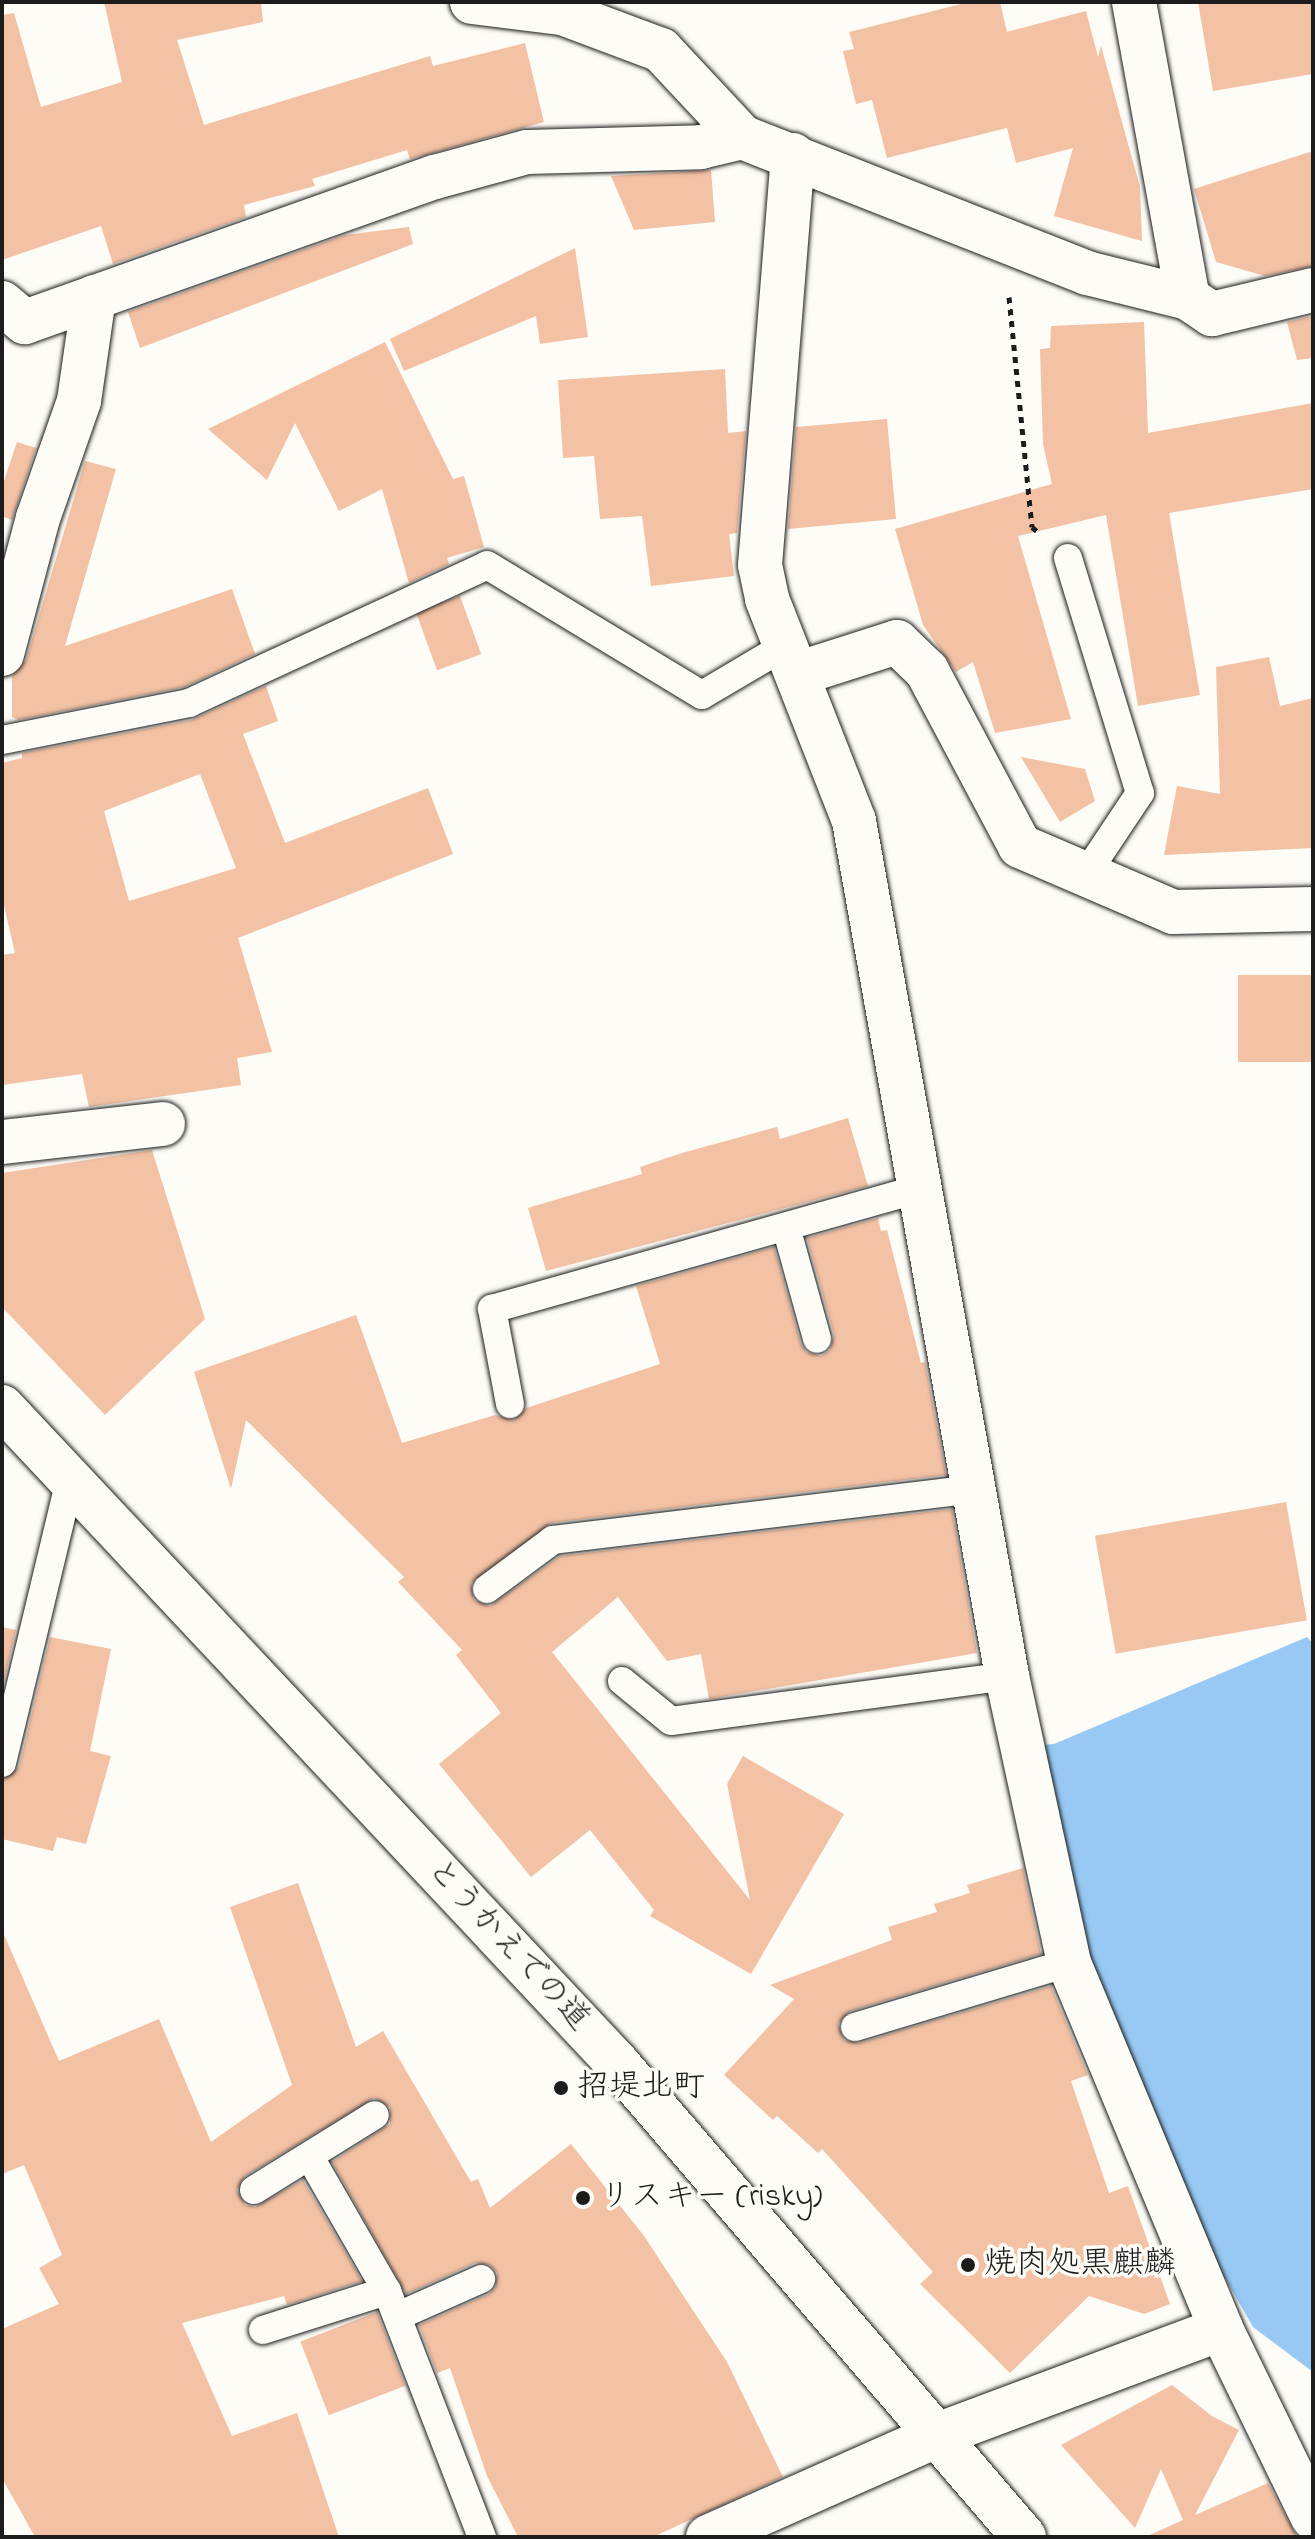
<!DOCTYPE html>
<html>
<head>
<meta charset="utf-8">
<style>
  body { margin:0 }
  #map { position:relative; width:1315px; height:2539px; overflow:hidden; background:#fdfcf7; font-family:"Indie Flower","Klee One",sans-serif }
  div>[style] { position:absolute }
  .water>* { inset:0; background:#97c9f4 }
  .building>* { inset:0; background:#f3c1a4; transform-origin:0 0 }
  .path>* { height:5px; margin-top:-2.5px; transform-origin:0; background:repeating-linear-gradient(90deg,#1c1c1c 0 6px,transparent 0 12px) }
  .roads { filter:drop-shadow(0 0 2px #1c1c1c) drop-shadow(0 0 2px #1c1c1c) }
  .lane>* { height:28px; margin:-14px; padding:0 14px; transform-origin:14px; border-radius:14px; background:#fdfcf7 }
  .street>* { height:44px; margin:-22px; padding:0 22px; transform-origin:22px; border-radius:22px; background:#fdfcf7 }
  .secondary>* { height:44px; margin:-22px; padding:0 22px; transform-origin:22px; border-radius:22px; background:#fdfcf7 }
  .dots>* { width:22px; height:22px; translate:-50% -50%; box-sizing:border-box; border:4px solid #fdfcf7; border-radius:50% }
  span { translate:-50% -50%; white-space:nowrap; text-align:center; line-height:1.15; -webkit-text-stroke:7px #fdfcf7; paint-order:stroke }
  .street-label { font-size:32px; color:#1c1c1c }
  .poi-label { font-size:32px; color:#1c1c1c }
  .left { translate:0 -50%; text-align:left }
  .frame { position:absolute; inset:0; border:4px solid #1c1c1c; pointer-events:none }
</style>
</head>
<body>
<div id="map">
  <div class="water">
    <i style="clip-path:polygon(1307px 1637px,1313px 1644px,1313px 2372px,1253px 2327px,1170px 2182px,1055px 1880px,1017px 1747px,1054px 1744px)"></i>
  </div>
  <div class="building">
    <i style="clip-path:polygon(104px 2px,261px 2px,263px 22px,177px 40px,204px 125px,430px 56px,433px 66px,525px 43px,544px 122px,410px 159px,407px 150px,312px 179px,315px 186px,244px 205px,246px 217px,113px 264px,101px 226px,2px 260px,2px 15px,14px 13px,41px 107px,122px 82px)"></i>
    <i style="clip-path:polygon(969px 2px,1000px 2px,1007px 32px,1086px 11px,1098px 57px,1101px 46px,1140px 187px,1142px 241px,1054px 216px,1073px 148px,1016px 163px,1007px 128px,887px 158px,872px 100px,856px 104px,843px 51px,854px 49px,849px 32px)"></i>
    <i style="clip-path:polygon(1198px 2px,1313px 2px,1313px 74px,1213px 91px)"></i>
    <i style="clip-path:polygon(1313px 151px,1313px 266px,1265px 276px,1216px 262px,1194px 189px)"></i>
    <i style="clip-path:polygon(711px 170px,715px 222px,634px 230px,611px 176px)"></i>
    <i style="clip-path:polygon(409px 227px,413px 244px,140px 348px,128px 312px,345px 235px)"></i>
    <i style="clip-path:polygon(575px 248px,588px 337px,540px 344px,536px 316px,404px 371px,390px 339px)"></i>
    <i style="clip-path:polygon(1313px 316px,1313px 358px,1297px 360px,1287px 322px)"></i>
    <i style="clip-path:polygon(1144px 322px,1148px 433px,1313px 403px,1313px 489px,1169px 513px,1200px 695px,1138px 706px,1106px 515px,1018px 536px,1071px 719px,995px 733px,973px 662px,956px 672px,923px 625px,895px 529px,1052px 484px,1043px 444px,1040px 349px,1050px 348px,1051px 326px)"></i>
    <i style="clip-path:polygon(385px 342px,453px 479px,464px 476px,484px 547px,447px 558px,449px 564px,409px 583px,382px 489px,339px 511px,295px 423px,267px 480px,208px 429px)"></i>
    <i style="clip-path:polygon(725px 369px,728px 433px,746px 431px,737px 533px,729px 534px,734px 576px,651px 586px,642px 516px,600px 519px,594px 456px,563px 458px,558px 380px)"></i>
    <i style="clip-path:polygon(887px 419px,896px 519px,788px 529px,796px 427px)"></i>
    <i style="clip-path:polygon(17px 442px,36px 448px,12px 520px,2px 516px,2px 487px)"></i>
    <i style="clip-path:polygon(85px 461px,116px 469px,65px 646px,232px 589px,255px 654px,184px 687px,18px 720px,12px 717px,12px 676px,26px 660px)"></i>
    <i style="left:460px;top:596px;width:62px;height:47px;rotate:70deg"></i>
    <i style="clip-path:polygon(1269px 657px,1280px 706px,1313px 698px,1313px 848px,1164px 855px,1177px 786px,1220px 794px,1216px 667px)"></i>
    <i style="clip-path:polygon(evenodd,266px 686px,278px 721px,243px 734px,285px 843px,428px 788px,453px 854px,238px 938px,272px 1052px,237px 1058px,241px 1085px,89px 1107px,82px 1074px,2px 1085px,2px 955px,15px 953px,2px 897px,2px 763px,22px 758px,22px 753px,192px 720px,266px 686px,200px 774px,236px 868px,129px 901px,104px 811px,200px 774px)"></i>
    <i style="clip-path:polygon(1021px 757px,1085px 769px,1095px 801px,1060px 822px)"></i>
    <i style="left:1313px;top:975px;width:87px;height:75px;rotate:90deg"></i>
    <i style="clip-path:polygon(848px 1118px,868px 1186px,546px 1271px,528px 1208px,642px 1174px,640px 1167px,682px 1153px,777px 1127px,780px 1139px)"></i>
    <i style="clip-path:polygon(152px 1150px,205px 1319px,105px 1415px,2px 1307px,2px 1173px)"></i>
    <i style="clip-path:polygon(878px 1218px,881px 1231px,887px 1230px,921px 1363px,925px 1362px,946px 1475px,551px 1523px,471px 1583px,474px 1600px,490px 1606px,560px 1556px,952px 1509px,977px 1653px,709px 1699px,701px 1654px,667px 1661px,618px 1597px,552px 1652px,750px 1900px,727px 1784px,743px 1756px,844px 1814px,751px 1974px,650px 1916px,654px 1910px,590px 1830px,531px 1877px,439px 1764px,501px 1713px,456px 1655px,462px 1650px,398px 1582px,404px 1577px,246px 1420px,231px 1489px,194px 1372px,356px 1315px,402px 1443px,495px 1415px,514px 1420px,526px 1408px,660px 1364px,636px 1286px,774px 1247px,801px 1344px,806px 1352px,821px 1356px,830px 1350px,834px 1335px,807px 1238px)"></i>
    <i style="left:1286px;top:1502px;width:120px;height:194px;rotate:80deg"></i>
    <i style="clip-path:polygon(2px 1627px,16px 1630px,2px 1690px)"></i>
    <i style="clip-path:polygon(50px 1637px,111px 1649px,90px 1751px,111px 1756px,86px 1844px,57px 1837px,53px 1851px,2px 1839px,2px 1780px,19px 1767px)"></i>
    <i style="clip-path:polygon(1023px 1868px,1041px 1954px,850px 2011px,838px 2024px,844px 2040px,859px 2043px,1051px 1986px,1088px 2075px,1071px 2081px,1109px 2193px,1128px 2186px,1170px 2304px,1144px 2314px,1089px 2296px,1010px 2373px,920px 2284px,933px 2272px,822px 2149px,818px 2153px,777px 2116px,773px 2120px,724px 2075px,794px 1999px,770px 1985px,892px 1940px,888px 1927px,937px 1912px,934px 1904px,970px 1893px,967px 1885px)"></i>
    <i style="clip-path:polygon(298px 1883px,356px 2047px,383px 2031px,471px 2182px,478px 2179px,490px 2208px,571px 2144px,644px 2236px,727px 2362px,783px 2477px,653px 2537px,518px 2537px,487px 2476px,450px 2368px,437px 2373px,419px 2325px,489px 2294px,495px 2288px,497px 2273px,490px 2265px,475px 2263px,406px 2294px,332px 2162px,390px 2124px,390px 2107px,374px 2098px,245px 2176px,237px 2190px,245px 2205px,255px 2207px,303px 2180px,362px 2281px,287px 2305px,284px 2296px,182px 2323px,232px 2436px,297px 2413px,339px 2537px,35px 2537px,2px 2478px,2px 2329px,59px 2304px,39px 2268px,62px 2255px,24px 2165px,2px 2174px,2px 1930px,59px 2061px,159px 2019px,211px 2142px,292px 2085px,230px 1907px)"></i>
    <i style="left:377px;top:2312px;width:79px;height:82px;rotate:69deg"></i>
    <i style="clip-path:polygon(1172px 2385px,1212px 2416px,1239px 2430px,1195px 2515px,1268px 2483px,1297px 2537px,1145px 2537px,1183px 2520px,1161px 2469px,1135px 2528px,1061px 2445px)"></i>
  </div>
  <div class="path">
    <i style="left:1009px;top:297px;width:231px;rotate:84.3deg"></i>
    <i style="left:1032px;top:527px;width:6px;rotate:39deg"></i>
  </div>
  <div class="roads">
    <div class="lane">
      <i style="left:1068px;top:558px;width:246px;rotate:73deg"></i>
      <i style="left:1140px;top:793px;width:97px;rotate:123.7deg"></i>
      <i style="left:2px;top:740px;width:191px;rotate:-11.2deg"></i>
      <i style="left:189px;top:703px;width:328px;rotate:-24.8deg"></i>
      <i style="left:487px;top:565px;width:251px;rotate:31.2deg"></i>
      <i style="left:702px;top:695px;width:96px;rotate:-30.6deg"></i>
      <i style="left:786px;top:1227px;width:116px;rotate:74.5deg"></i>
      <i style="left:510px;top:1404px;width:97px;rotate:-100.7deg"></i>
      <i style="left:492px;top:1309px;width:444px;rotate:-15.7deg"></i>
      <i style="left:487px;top:1589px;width:82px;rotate:-36.6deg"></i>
      <i style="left:553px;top:1540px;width:423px;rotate:-6.9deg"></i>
      <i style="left:622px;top:1681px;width:63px;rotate:39.2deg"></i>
      <i style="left:671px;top:1721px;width:339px;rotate:-7.6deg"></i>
      <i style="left:2px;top:1763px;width:291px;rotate:-76.5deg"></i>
      <i style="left:855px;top:2027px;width:223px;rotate:-16.7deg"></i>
      <i style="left:311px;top:2159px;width:152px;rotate:60.1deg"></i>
      <i style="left:387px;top:2291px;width:264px;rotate:68.9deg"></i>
      <i style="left:254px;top:2190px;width:142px;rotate:-31.8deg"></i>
      <i style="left:398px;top:2316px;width:91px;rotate:-24deg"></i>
      <i style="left:263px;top:2330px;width:130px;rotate:-17.5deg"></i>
    </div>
    <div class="street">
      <i style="left:472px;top:2px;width:91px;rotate:7deg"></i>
      <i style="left:562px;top:13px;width:106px;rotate:20.5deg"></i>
      <i style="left:661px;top:50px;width:119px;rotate:47deg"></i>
      <i style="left:742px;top:137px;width:371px;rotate:21.5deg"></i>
      <i style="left:1087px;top:273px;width:104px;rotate:13.9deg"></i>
      <i style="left:1188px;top:298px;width:29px;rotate:34deg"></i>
      <i style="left:1212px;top:314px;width:104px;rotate:-13.4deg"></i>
      <i style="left:1134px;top:2px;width:301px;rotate:79.7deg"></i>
      <i style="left:793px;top:155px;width:411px;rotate:94.6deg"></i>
      <i style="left:760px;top:565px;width:35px;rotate:78deg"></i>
      <i style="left:767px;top:599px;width:238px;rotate:68.6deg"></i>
      <i style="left:854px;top:821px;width:869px;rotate:79.85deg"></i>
      <i style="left:1007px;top:1676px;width:294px;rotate:77.8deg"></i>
      <i style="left:1069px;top:1963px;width:396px;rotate:67.4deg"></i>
      <i style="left:1221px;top:2329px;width:210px;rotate:64deg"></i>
      <i style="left:2px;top:303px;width:30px;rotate:40deg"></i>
      <i style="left:25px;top:322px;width:435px;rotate:-19.5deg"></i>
      <i style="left:435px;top:177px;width:95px;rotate:-15.2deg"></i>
      <i style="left:527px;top:152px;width:174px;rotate:-1.6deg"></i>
      <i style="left:701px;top:147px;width:42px;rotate:-13.7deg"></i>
      <i style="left:2px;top:654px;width:141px;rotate:-75.2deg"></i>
      <i style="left:38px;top:518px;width:124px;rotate:-70.7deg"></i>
      <i style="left:79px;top:401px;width:105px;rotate:-81.8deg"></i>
      <i style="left:797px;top:674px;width:105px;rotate:-17.7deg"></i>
      <i style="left:897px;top:642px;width:42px;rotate:44deg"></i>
      <i style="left:927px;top:671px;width:198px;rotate:62deg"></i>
      <i style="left:1020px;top:846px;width:167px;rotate:23.3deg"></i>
      <i style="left:1173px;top:912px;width:140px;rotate:-1.2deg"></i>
      <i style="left:2px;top:1142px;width:162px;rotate:-6.4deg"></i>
      <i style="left:708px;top:2537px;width:254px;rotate:-23.9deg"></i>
      <i style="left:940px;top:2434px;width:300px;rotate:-20.5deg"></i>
    </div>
    <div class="secondary">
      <i style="left:2px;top:1407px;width:899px;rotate:46.85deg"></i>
      <i style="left:617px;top:2063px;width:625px;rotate:49.35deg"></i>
    </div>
  </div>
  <div class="dots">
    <i style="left:561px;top:2088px;background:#1c1c1c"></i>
    <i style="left:583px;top:2198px;background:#1c1c1c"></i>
    <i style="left:968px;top:2265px;background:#1c1c1c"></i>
  </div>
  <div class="street-label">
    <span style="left:507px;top:1946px;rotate:47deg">とうかえでの道</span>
  </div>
  <div class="poi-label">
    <span class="left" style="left:577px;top:2088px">招堤北町</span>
    <span class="left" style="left:599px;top:2198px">リスキー (risky)</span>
    <span class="left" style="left:984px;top:2265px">焼肉処黒麒麟</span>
  </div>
  <div class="frame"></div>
</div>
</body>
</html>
